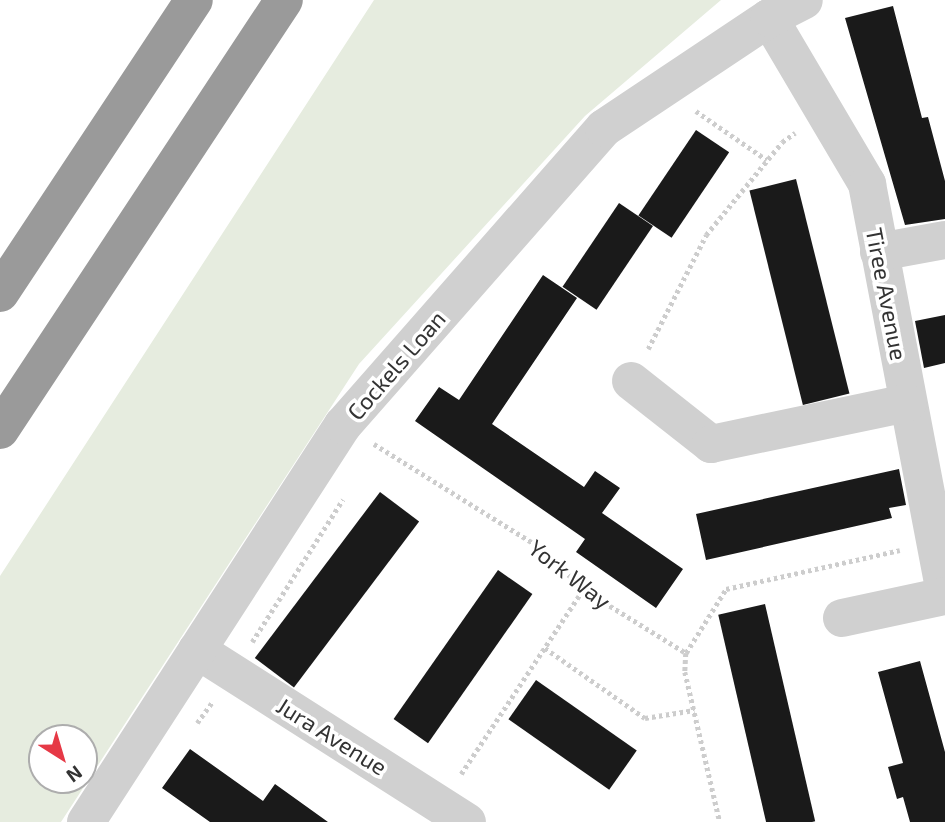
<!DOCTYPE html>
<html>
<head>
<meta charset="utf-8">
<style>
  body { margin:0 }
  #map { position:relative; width:945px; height:822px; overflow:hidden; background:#fff; font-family:"Exo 2",sans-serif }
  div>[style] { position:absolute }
  .green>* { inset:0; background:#e6ecdf }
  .building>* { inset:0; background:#1a1a1a; transform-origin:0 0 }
  .path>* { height:4.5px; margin-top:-2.25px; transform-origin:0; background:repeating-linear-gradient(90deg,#cdcdcd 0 3.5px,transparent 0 7px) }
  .minor>* { height:38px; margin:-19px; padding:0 19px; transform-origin:19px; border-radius:19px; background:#d0d0d0 }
  .highway>* { height:38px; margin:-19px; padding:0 19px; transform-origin:19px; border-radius:19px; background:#9a9a9a }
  span { translate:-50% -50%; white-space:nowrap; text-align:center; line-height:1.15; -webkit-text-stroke:7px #fff; paint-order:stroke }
  .street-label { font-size:23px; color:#333 }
  .north { position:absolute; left:28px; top:724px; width:70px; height:70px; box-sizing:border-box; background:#fff; border:2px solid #adadad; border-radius:50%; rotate:143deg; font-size:19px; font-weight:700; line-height:28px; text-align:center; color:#333 }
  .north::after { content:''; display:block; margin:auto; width:24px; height:32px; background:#e63946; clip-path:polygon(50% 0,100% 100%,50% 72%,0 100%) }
</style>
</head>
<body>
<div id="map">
  <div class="green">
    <i style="clip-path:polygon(evenodd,374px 0,721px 0,585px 116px,359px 364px,61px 822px,0 822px,0 576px,374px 0,42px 738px,84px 738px,84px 780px,42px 780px,42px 738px)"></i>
  </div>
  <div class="building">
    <i style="clip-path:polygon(893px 6px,922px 118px,928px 117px,945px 181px,945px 219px,905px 225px,845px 18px)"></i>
    <i style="left:696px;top:130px;width:40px;height:103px;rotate:34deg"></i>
    <i style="left:796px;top:179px;width:221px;height:48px;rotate:76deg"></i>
    <i style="left:619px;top:203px;width:41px;height:101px;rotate:34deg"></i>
    <i style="clip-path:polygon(543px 275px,577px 298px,492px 424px,584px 487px,595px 471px,620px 488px,602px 513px,683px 569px,656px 608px,576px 552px,585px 539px,415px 421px,439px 387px,459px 400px)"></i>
    <i style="clip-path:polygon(945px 315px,945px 363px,924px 368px,915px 321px)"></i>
    <i style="clip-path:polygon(899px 469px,906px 505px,889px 508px,892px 518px,706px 560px,696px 514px)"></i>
    <i style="left:380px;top:492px;width:49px;height:208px;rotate:37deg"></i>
    <i style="left:498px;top:570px;width:42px;height:182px;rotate:35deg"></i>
    <i style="left:765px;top:604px;width:223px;height:48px;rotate:77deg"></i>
    <i style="clip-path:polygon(920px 661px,945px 752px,945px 822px,910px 822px,903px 797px,897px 799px,888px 767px,903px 763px,878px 672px)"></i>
    <i style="left:536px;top:680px;width:123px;height:48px;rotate:35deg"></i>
    <i style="clip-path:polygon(190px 749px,263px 801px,275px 784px,328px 822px,210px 822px,162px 788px)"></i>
  </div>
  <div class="path">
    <i style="left:696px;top:111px;width:86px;rotate:34.6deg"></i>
    <i style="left:648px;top:349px;width:128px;rotate:-63deg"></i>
    <i style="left:706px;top:235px;width:120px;rotate:-50.7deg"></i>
    <i style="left:782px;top:142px;width:16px;rotate:-35deg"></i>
    <i style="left:374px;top:444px;width:193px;rotate:31.9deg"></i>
    <i style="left:538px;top:546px;width:66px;rotate:43.2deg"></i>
    <i style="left:586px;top:591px;width:118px;rotate:31.8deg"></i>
    <i style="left:686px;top:653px;width:19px;rotate:93deg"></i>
    <i style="left:685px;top:672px;width:154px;rotate:76.9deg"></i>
    <i style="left:252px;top:642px;width:169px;rotate:-57.5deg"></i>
    <i style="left:545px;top:648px;width:122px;rotate:35deg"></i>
    <i style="left:645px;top:718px;width:50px;rotate:-9.3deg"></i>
    <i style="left:686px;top:653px;width:75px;rotate:-58deg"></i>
    <i style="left:726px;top:589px;width:178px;rotate:-12.6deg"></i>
    <i style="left:197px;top:723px;width:26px;rotate:-54deg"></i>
    <i style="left:461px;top:774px;width:223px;rotate:-56.5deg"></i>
  </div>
  <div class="minor">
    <i style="left:769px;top:18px;width:193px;rotate:59.4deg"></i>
    <i style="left:867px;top:184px;width:417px;rotate:79.2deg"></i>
    <i style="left:879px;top:252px;width:67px;rotate:-10.3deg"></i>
    <i style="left:631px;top:381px;width:102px;rotate:38.2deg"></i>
    <i style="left:711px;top:444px;width:201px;rotate:-11.8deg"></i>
    <i style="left:842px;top:618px;width:105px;rotate:-12.1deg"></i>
    <i style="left:197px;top:650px;width:320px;rotate:32.5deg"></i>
    <i style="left:86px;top:822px;width:473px;rotate:-57.1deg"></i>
    <i style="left:343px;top:425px;width:395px;rotate:-48.7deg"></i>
    <i style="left:604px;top:128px;width:198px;rotate:-33.7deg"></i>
    <i style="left:769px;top:18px;width:39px;rotate:-27deg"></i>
  </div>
  <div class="highway">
    <i style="left:0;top:293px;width:351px;rotate:-56.5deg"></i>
    <i style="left:0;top:430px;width:515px;rotate:-56.56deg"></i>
  </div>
  <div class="street-label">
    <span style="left:887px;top:294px;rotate:79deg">Tiree Avenue</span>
    <span style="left:396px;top:365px;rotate:-49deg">Cockels Loan</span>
    <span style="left:570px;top:574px;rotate:38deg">York Way</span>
    <span style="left:332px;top:736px;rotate:32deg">Jura Avenue</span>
  </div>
  <div class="north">N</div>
</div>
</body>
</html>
